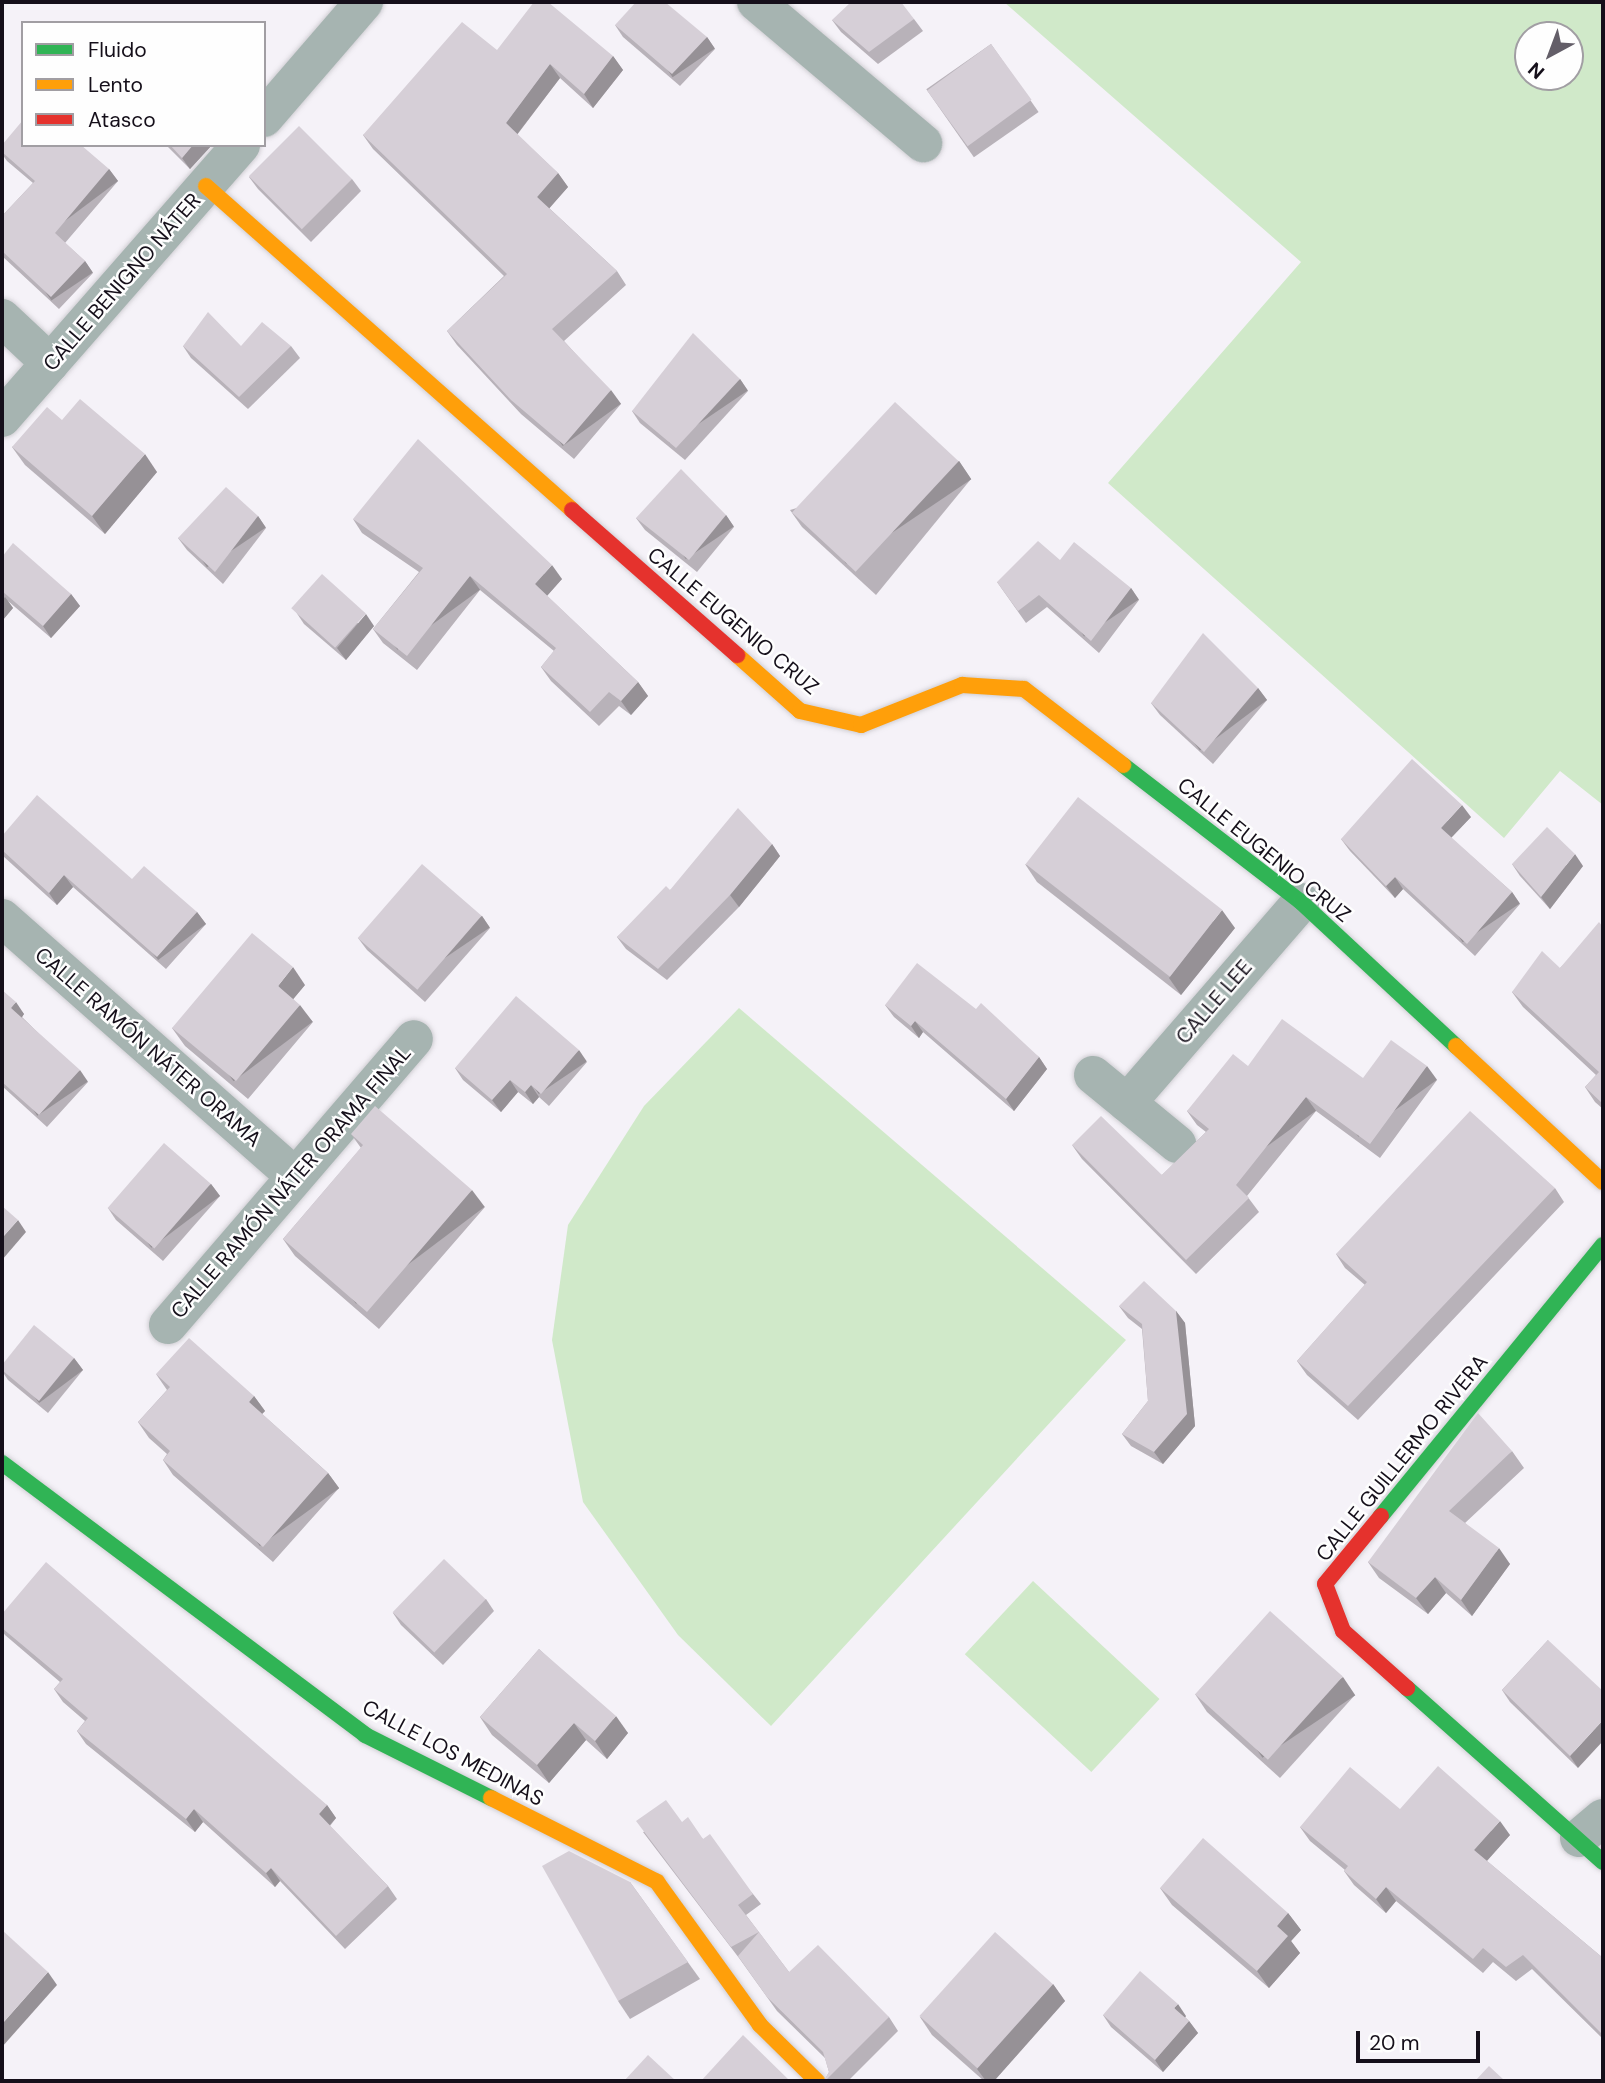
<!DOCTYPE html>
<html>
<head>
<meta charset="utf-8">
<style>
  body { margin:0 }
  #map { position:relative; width:1605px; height:2083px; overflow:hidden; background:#f5f2f8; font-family:"DM Sans",sans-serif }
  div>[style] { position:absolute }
  .green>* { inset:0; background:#d0e9c9; transform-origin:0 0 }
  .roads { filter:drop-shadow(0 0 2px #d1cfd4) drop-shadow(0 0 2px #d1cfd4) }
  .street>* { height:38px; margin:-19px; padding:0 19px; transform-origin:19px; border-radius:19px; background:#a6b4b1 }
  .fast>* { height:16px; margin:-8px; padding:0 8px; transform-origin:8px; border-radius:8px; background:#30b455 }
  .slow>* { height:16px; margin:-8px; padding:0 8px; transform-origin:8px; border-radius:8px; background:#ff9f0a }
  .jam>* { height:16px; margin:-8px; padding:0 8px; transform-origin:8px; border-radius:8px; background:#e5322d }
  .wall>* { inset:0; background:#b8b2b9; transform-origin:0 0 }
  .shaded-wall>* { inset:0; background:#969196; transform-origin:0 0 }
  .building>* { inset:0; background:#d6cfd7; transform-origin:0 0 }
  span { translate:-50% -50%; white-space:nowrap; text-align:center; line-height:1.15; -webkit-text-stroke:5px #fefefe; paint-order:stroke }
  .street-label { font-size:21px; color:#150f1a }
  .frame { position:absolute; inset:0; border:4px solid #150f1a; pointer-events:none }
  .legend { position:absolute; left:21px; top:21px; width:245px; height:126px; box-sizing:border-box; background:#fefefe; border:2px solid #a19ea3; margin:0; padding:9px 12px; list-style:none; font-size:21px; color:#150f1a }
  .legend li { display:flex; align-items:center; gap:14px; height:35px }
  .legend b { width:35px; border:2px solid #a19ea3 }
  .north { position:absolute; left:1514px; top:21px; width:70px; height:70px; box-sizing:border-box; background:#fefefe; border:2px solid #a19ea3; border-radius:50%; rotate:221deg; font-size:19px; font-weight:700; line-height:28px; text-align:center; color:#150f1a }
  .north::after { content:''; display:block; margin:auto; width:24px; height:32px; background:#635e68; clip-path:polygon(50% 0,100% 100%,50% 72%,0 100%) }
  .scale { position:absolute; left:1356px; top:2031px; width:124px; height:32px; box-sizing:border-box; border:4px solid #150f1a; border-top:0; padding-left:9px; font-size:21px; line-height:24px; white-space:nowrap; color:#150f1a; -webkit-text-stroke:5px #fefefe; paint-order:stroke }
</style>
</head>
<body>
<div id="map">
  <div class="green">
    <i style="clip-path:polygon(evenodd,1004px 2px,1603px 2px,1603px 805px,1560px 771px,1504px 838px,1108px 483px,1301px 262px,1004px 2px,1528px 35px,1570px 35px,1570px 77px,1528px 77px,1528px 35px)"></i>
    <i style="clip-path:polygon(739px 1008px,1126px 1340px,771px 1726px,678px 1635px,583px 1502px,552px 1340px,568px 1225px,644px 1106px)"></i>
    <i style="left:1033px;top:1581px;width:173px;height:100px;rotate:43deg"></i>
  </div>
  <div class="roads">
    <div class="street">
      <i style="left:756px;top:2px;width:219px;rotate:40.2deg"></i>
      <i style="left:264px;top:118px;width:153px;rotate:-49.2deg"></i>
      <i style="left:2px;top:318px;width:66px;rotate:43.2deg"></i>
      <i style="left:2px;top:418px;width:363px;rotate:-48.8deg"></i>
      <i style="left:2px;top:918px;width:389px;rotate:41.4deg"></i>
      <i style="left:1093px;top:1075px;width:109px;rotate:39.4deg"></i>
      <i style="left:1127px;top:1103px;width:266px;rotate:-49.1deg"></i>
      <i style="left:168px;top:1325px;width:377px;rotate:-49.3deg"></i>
      <i style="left:1579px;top:1838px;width:31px;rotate:-40deg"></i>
    </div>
    <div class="fast">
      <i style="left:1123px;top:765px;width:225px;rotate:37.6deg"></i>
      <i style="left:1301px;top:902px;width:212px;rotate:42.9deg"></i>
      <i style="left:2px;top:1463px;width:454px;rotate:36.8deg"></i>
      <i style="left:365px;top:1735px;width:141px;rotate:26.6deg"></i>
      <i style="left:1381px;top:1516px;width:350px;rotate:-50.7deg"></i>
      <i style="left:1407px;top:1688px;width:262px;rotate:41.6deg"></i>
    </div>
    <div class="slow">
      <i style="left:206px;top:186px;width:489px;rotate:41.5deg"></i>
      <i style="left:737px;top:655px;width:84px;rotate:41.6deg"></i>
      <i style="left:800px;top:711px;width:63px;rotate:12.9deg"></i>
      <i style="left:861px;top:725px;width:109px;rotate:-21.6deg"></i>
      <i style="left:962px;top:685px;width:62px;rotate:3.7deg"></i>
      <i style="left:1024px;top:689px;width:125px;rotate:37.5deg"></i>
      <i style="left:1456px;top:1046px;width:200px;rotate:42.8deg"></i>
      <i style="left:491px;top:1798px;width:186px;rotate:26.8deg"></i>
      <i style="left:657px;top:1882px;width:176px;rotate:54.2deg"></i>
      <i style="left:760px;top:2025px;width:80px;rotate:44.5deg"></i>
    </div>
    <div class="jam">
      <i style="left:572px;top:510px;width:220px;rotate:41.3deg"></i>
      <i style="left:1381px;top:1516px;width:88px;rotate:129.5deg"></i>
      <i style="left:1325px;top:1584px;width:50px;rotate:69deg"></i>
      <i style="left:1343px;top:1631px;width:86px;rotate:41.7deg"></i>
    </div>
  </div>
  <div class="wall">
    <i style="clip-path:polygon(914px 19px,923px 31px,878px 64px,841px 32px,832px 20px)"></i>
    <i style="clip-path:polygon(615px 25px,707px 37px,715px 49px,680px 86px,623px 37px)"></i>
    <i style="left:991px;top:44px;width:83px;height:79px;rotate:55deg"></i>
    <i style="clip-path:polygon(497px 50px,613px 56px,623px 70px,593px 108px,560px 78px,517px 135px,558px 173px,568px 187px,549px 208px,617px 271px,626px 285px,564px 341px,621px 404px,574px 459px,521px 414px,457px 345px,447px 331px,504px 276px,373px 149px,363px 135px)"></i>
    <i style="clip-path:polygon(2px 145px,109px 169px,118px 181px,65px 243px,85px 261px,93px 273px,59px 309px,2px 256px,2px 216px,33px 183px,7px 161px,2px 154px)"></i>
    <i style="clip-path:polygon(166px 145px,212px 145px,190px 169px)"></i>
    <i style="clip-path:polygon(249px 177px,352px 179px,361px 191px,311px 242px,258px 189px)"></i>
    <i style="clip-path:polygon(183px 346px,291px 346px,300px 358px,248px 409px,191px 358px)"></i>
    <i style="clip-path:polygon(740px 379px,748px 391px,685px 460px,640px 423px,632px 411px)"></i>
    <i style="clip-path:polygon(62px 420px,157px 472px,105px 534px,25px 465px,12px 447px)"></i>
    <i style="clip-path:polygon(959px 461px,971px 479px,876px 595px,802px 527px,790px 510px)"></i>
    <i style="clip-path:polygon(726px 515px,734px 527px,697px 572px,645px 530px,636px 518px)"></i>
    <i style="clip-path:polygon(258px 516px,266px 528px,223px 584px,187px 550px,178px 538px)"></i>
    <i style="clip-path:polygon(353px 519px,562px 579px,547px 596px,638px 682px,648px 696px,631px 715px,619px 706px,599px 726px,551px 681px,541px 667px,554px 651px,480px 590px,417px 670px,383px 643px,373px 629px,419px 572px,362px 533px)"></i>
    <i style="clip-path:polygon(2px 557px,71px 594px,80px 606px,51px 638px,8px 601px,13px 608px,2px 621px)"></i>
    <i style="clip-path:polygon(997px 582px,1131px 588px,1139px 600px,1099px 653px,1047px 607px,1026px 623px)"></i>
    <i style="clip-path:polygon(296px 612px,374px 626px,346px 660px,304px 624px)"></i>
    <i style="clip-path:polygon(1258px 688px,1267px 700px,1213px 764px,1160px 715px,1151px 703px)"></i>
    <i style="clip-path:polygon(1471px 817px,1451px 838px,1512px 892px,1520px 904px,1475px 956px,1403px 889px,1395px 898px,1350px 851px,1341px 839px)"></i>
    <i style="clip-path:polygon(2px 836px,197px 912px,206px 924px,166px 969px,73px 887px,57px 905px,3px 856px,2px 854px)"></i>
    <i style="clip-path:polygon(772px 844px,780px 856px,739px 907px,667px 980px,626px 949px,617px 937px,670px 890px)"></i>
    <i style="clip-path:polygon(1025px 864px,1235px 928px,1181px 995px,1037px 882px)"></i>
    <i style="clip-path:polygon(1512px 864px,1583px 866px,1550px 909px,1520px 876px)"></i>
    <i style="clip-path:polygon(482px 916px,490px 928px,425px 1002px,367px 950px,358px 938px)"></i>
    <i style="clip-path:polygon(1603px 927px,1603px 1109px,1595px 1102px,1585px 1087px,1596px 1075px,1523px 1007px,1512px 992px,1560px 968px)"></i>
    <i style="clip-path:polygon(305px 985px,293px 999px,313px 1022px,248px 1099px,185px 1046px,172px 1028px)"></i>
    <i style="clip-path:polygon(2px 990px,24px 1014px,22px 1017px,88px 1082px,47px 1127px,2px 1086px)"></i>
    <i style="clip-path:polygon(885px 1005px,976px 1009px,1039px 1057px,1047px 1069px,1014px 1111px,923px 1032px,919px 1038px,894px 1017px)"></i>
    <i style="clip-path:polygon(587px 1062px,549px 1106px,539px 1097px,533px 1104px,518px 1092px,501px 1112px,463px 1080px,455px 1068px)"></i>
    <i style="clip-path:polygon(1248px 1066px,1363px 1078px,1437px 1080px,1380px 1158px,1316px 1111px,1247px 1196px,1259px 1212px,1196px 1274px,1082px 1159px,1072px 1145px,1162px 1175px,1206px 1132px,1197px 1125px,1187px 1111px)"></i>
    <i style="clip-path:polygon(351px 1134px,485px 1207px,379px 1329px,295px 1256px,283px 1239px,361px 1148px)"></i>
    <i style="clip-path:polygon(211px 1184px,220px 1196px,163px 1261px,116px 1220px,108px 1208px)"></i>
    <i style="clip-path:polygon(1555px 1188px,1564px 1202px,1358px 1420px,1307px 1375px,1297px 1361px,1365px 1285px,1345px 1268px,1336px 1254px)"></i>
    <i style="clip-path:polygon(1119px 1306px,1176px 1311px,1185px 1323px,1195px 1426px,1163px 1464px,1131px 1446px,1122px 1434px,1148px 1401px,1142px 1329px,1128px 1318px)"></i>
    <i style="clip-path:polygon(74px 1358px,83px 1370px,48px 1413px,8px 1380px,2px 1371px,2px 1365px)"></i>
    <i style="clip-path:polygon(156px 1374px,254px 1396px,265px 1411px,262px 1414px,328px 1473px,339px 1488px,273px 1562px,173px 1475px,163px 1460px,167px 1454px,149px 1438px,138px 1422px,167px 1390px)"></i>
    <i style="clip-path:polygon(1512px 1451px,1524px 1468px,1465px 1523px,1510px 1564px,1472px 1616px,1446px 1593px,1428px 1614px,1379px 1578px,1368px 1562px)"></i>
    <i style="clip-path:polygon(486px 1599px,494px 1611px,443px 1665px,401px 1625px,393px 1613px)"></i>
    <i style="clip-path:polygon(2px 1614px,327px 1805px,336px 1818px,330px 1826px,388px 1886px,397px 1899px,345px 1949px,280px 1881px,275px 1887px,203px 1822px,195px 1832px,86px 1744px,77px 1731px,85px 1721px,63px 1702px,54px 1689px,60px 1682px,5px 1635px,2px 1631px)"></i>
    <i style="clip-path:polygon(1548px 1640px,1578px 1768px,1510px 1702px,1502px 1690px)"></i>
    <i style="clip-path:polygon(539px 1649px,628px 1733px,607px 1759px,586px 1740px,549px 1783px,492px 1735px,480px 1717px)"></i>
    <i style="clip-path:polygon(1195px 1694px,1355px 1695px,1280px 1778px,1207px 1712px)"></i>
    <i style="clip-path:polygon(1400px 1809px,1510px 1835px,1487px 1861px,1603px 1958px,1603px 2039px,1532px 1969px,1516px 1981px,1493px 1962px,1483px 1973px,1396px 1901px,1386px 1913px,1354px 1885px,1344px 1871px,1345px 1870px,1310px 1841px,1300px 1827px)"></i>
    <i style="clip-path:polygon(682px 1822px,703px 1839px,753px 1894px,761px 1904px,746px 1915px,789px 1972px,889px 2017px,898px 2031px,848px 2081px,824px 2081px,829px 2072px,825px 2058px,777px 2011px,739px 1958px,643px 1832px)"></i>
    <i style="clip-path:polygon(630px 1882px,700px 1979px,630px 2019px,618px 2001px)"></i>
    <i style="clip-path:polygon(1160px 1888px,1288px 1913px,1301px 1930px,1291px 1941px,1300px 1953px,1269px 1988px,1172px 1905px)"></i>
    <i style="clip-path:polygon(1053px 1984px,1065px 2001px,994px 2081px,984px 2081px,932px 2035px,920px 2017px)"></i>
    <i style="clip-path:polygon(1103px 2015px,1186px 2016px,1185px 2017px,1189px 2021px,1198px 2033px,1163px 2072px,1111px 2027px)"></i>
  </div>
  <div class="shaded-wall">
    <i style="left:707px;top:37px;width:14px;height:51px;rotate:56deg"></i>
    <i style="clip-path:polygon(613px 56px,623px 70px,593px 108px,584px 94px)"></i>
    <i style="clip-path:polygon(550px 64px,560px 78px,515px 137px,506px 123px)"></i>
    <i style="clip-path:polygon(193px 145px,212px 145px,190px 169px,182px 158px)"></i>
    <i style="left:109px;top:169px;width:15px;height:84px;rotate:53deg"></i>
    <i style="clip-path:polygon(558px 173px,568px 187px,547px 211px,537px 197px)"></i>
    <i style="left:85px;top:261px;width:14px;height:50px;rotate:56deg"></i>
    <i style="left:740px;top:379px;width:14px;height:94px;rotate:56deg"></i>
    <i style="left:611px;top:390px;width:17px;height:72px;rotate:54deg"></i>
    <i style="clip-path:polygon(145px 454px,157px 472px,105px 534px,92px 516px)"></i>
    <i style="left:959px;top:461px;width:22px;height:151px;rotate:56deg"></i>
    <i style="left:726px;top:515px;width:14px;height:58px;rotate:56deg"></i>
    <i style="left:258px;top:516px;width:14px;height:71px;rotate:56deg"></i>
    <i style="clip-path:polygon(552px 565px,562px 579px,545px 598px,535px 584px)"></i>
    <i style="left:470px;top:576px;width:17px;height:102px;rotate:54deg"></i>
    <i style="left:1131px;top:588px;width:14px;height:66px;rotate:56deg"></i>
    <i style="clip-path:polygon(71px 594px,80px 606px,51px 638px,43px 626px)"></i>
    <i style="clip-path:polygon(5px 597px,13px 608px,2px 621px,2px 601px)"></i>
    <i style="clip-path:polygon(366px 614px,374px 626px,346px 660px,337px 648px)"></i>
    <i style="clip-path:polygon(638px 682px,648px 696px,631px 715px,621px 701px)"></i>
    <i style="left:1258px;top:688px;width:15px;height:84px;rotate:53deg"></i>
    <i style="clip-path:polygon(1462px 805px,1471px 817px,1449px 840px,1441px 828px)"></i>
    <i style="clip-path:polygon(772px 844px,780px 856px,739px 907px,730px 895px)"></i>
    <i style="clip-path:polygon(1575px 854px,1583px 866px,1550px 909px,1541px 897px)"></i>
    <i style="clip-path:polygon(64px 875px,73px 887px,57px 905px,49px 893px)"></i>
    <i style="clip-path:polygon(1395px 877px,1403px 889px,1395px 898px,1386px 886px)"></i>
    <i style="left:1512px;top:892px;width:14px;height:69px;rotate:56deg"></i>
    <i style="clip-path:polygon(1222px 910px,1235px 928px,1181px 995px,1169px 978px)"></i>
    <i style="left:197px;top:912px;width:15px;height:60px;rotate:53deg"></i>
    <i style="left:482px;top:916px;width:14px;height:98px;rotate:56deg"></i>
    <i style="clip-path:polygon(293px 967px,305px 985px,290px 1003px,278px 986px)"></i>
    <i style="clip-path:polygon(16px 1002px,24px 1014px,20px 1020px,11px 1008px)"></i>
    <i style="left:300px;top:1005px;width:21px;height:99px;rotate:53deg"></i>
    <i style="clip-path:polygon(915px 1021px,923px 1032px,919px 1038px,911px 1026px)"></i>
    <i style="left:579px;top:1050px;width:14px;height:58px;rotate:56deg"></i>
    <i style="clip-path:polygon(1039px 1057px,1047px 1069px,1014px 1111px,1006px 1099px)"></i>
    <i style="left:1427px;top:1066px;width:17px;height:97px;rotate:54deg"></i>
    <i style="left:80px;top:1070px;width:14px;height:61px;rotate:56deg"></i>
    <i style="clip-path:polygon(510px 1080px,518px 1092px,501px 1112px,492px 1100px)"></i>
    <i style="clip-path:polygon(531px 1085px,539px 1097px,533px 1104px,525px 1092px)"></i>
    <i style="left:1306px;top:1097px;width:17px;height:112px;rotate:54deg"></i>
    <i style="left:211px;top:1184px;width:15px;height:86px;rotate:53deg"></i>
    <i style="left:472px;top:1190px;width:21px;height:161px;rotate:53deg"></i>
    <i style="clip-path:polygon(18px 1220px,26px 1232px,2px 1260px,2px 1238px)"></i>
    <i style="clip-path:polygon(1176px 1311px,1185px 1323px,1195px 1426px,1163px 1464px,1154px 1452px)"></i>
    <i style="left:74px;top:1358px;width:15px;height:55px;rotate:53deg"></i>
    <i style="clip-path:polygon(254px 1396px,265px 1411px,259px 1417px,249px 1402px)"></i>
    <i style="left:328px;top:1473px;width:19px;height:98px;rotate:54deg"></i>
    <i style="clip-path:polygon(1499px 1548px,1510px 1564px,1472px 1616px,1461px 1600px)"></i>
    <i style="clip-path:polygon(1435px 1577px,1446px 1593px,1428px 1614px,1416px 1598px)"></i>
    <i style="left:1343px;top:1677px;width:22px;height:112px;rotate:56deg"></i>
    <i style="clip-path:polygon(616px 1716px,628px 1733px,607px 1759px,595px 1741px)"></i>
    <i style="clip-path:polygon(1603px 1720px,1603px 1741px,1578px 1768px,1570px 1756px)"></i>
    <i style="clip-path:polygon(574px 1723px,586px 1740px,549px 1783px,537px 1765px)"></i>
    <i style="clip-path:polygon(327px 1805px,336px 1818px,328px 1827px,319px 1814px)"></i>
    <i style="clip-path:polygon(194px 1809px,203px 1822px,195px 1832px,186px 1819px)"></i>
    <i style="clip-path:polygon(1500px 1821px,1510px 1835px,1484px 1864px,1474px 1850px)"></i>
    <i style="clip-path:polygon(271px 1868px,280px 1881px,275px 1887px,266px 1873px)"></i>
    <i style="clip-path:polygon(1386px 1887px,1396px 1901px,1386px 1913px,1376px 1899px)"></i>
    <i style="clip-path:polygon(1288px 1913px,1301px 1930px,1291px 1941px,1300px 1953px,1269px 1988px,1257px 1971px,1277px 1926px)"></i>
    <i style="clip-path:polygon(48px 1972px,57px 1985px,2px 2047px,2px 2024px)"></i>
    <i style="clip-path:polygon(1053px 1984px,1065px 2001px,994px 2081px,986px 2081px,977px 2069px)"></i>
    <i style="clip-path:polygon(1178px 2004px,1186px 2016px,1183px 2020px,1174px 2008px)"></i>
    <i style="clip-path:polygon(1189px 2021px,1198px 2033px,1163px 2072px,1155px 2060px)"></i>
  </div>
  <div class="building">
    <i style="clip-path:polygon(534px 2px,548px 2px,613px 56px,584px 94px,550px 64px,506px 123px,558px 173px,537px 197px,617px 271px,552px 329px,611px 390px,564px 445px,511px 400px,447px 331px,507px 274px,363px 135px,462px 22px,497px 50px)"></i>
    <i style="clip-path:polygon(636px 2px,665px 2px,707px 37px,672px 74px,615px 25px)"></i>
    <i style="clip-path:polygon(851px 2px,901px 2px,914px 19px,869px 52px,832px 20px)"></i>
    <i style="left:991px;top:44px;width:69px;height:79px;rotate:54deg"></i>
    <i style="clip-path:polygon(23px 120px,23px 145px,81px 145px,109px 169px,55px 233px,85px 261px,51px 297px,2px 251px,2px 216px,35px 181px,2px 152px,2px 145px)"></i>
    <i style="left:299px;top:126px;width:75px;height:71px;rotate:45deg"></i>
    <i style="clip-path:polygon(170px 145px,193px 145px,182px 158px)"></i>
    <i style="clip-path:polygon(208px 312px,241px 346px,262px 322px,291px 346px,239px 397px,183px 346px)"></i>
    <i style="clip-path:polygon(693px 333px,740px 379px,676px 448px,632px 411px)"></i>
    <i style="clip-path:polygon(80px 399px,145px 454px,92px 516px,12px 447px,47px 407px,62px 420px)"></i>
    <i style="left:895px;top:402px;width:87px;height:151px;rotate:43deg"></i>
    <i style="clip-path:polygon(418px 439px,552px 565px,535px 584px,638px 682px,621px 701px,609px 692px,590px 712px,541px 667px,556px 648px,470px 576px,407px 656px,373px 629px,423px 568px,353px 519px)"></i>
    <i style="clip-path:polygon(681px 469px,726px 515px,689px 560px,636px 518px)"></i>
    <i style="clip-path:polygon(226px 487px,258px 516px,215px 572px,178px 538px)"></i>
    <i style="clip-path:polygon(1038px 541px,1060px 560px,1074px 542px,1131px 588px,1091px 641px,1039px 595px,1018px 611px,997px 582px)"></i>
    <i style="clip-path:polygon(13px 543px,71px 594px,43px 626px,2px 591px,2px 557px)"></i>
    <i style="left:322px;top:574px;width:59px;height:46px;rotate:42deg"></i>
    <i style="clip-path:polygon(1203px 633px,1258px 688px,1204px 752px,1151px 703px)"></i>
    <i style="clip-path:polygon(1412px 759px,1462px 805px,1441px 828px,1512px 892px,1467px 944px,1395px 877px,1386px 886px,1341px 839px)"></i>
    <i style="clip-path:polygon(37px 795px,132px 879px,144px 866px,197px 912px,157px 957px,64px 875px,49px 893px,2px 850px,2px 836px)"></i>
    <i style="left:1078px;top:797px;width:183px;height:85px;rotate:38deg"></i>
    <i style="clip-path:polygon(738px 808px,772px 844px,730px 895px,658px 969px,617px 937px,666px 886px,670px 890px)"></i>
    <i style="clip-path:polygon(1547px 827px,1575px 854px,1541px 897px,1512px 864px)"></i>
    <i style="left:422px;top:864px;width:79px;height:98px;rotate:41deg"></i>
    <i style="clip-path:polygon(1599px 922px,1603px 927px,1603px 1104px,1585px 1087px,1599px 1072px,1512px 992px,1542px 951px,1560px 968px)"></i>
    <i style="clip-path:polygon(252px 933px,293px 967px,278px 986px,300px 1005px,236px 1081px,172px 1028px)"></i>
    <i style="clip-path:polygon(917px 963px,976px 1009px,981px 1003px,1039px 1057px,1006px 1099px,915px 1021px,911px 1026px,885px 1005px)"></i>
    <i style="clip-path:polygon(2px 990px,16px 1002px,11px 1008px,80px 1070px,39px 1115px,2px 1082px)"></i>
    <i style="clip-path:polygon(516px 996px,579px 1050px,541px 1094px,531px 1085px,525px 1092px,510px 1080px,492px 1100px,455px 1068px)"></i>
    <i style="clip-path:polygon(1282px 1019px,1363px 1078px,1391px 1040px,1427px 1066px,1370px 1144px,1306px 1097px,1236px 1185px,1249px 1198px,1186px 1260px,1072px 1145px,1101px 1116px,1162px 1175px,1209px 1129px,1187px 1111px,1233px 1054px,1248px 1066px)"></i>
    <i style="clip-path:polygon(375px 1106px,472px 1190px,367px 1312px,283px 1239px,363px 1145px,351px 1134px)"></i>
    <i style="clip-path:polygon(1470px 1111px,1555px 1188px,1348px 1406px,1297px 1361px,1367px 1282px,1336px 1254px)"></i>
    <i style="left:164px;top:1143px;width:62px;height:86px;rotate:41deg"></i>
    <i style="clip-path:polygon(2px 1206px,18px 1220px,2px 1238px)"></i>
    <i style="clip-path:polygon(1144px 1281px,1176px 1311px,1187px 1414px,1154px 1452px,1122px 1434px,1148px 1401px,1142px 1324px,1119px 1306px)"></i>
    <i style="clip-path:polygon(34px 1325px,74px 1358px,39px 1401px,2px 1370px,2px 1365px)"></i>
    <i style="clip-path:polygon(189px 1338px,254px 1396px,249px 1402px,328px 1473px,263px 1547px,163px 1460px,170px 1451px,138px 1422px,170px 1387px,156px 1374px)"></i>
    <i style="clip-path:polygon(1478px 1413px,1512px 1451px,1449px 1511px,1499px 1548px,1461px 1600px,1435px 1577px,1416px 1598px,1368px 1562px)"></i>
    <i style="left:444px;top:1559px;width:58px;height:74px;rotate:44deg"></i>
    <i style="clip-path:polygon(46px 1562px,327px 1805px,319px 1814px,388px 1886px,336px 1936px,271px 1868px,266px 1873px,194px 1809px,186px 1819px,77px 1731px,88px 1718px,54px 1689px,63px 1679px,2px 1628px,2px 1614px)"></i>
    <i style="left:1270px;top:1611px;width:98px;height:112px;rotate:42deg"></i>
    <i style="clip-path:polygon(1548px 1640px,1603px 1691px,1603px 1720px,1570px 1756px,1502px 1690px)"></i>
    <i style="clip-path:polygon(539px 1649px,616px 1716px,595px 1741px,574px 1723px,537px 1765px,480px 1717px)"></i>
    <i style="clip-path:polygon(1438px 1766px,1500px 1821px,1474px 1850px,1603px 1958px,1603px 2035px,1523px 1955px,1506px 1967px,1483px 1948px,1473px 1959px,1386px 1887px,1376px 1899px,1344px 1871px,1348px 1866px,1300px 1827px,1350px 1767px,1400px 1809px)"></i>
    <i style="clip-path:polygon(666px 1800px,682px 1822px,688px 1817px,703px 1839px,710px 1834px,753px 1894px,738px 1905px,759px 1932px,731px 1947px,636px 1821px)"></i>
    <i style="clip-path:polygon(1203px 1838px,1288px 1913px,1277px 1926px,1288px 1936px,1257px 1971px,1160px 1888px)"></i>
    <i style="clip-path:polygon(569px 1851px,630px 1882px,688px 1962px,618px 2001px,542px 1866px)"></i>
    <i style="clip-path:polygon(2px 1930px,48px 1972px,2px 2024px)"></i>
    <i style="clip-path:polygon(759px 1932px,789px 1972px,818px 1945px,889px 2017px,825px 2081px,824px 2081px,829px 2072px,823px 2052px,767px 1997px,738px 1956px)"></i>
    <i style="left:995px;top:1932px;width:78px;height:113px;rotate:42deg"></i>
    <i style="clip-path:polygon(1140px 1971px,1178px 2004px,1174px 2008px,1189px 2021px,1155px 2060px,1103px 2015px)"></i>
    <i style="clip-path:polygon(743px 2035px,790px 2081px,701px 2081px)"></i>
    <i style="clip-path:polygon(648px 2055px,676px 2081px,624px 2081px)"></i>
    <i style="clip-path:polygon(1489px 2066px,1505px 2081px,1475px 2081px)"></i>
  </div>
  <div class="street-label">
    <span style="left:122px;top:282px;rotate:-49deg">CALLE BENIGNO NÁTER</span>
    <span style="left:733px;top:621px;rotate:40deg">CALLE EUGENIO CRUZ</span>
    <span style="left:1264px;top:850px;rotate:39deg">CALLE EUGENIO CRUZ</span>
    <span style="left:1214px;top:1002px;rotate:-49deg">CALLE LEE</span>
    <span style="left:148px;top:1047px;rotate:41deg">CALLE RAMÓN NÁTER ORAMA</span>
    <span style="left:291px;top:1182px;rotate:-49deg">CALLE RAMÓN NÁTER ORAMA FINAL</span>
    <span style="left:1402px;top:1458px;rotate:-51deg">CALLE GUILLERMO RIVERA</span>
    <span style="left:453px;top:1753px;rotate:28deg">CALLE LOS MEDINAS</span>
  </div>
  <div class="frame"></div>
  <ul class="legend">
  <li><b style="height:9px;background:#30b455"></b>Fluido</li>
  <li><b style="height:9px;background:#ff9f0a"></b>Lento</li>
  <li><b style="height:9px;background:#e5322d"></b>Atasco</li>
  </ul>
  <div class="north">N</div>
  <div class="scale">20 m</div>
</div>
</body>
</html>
